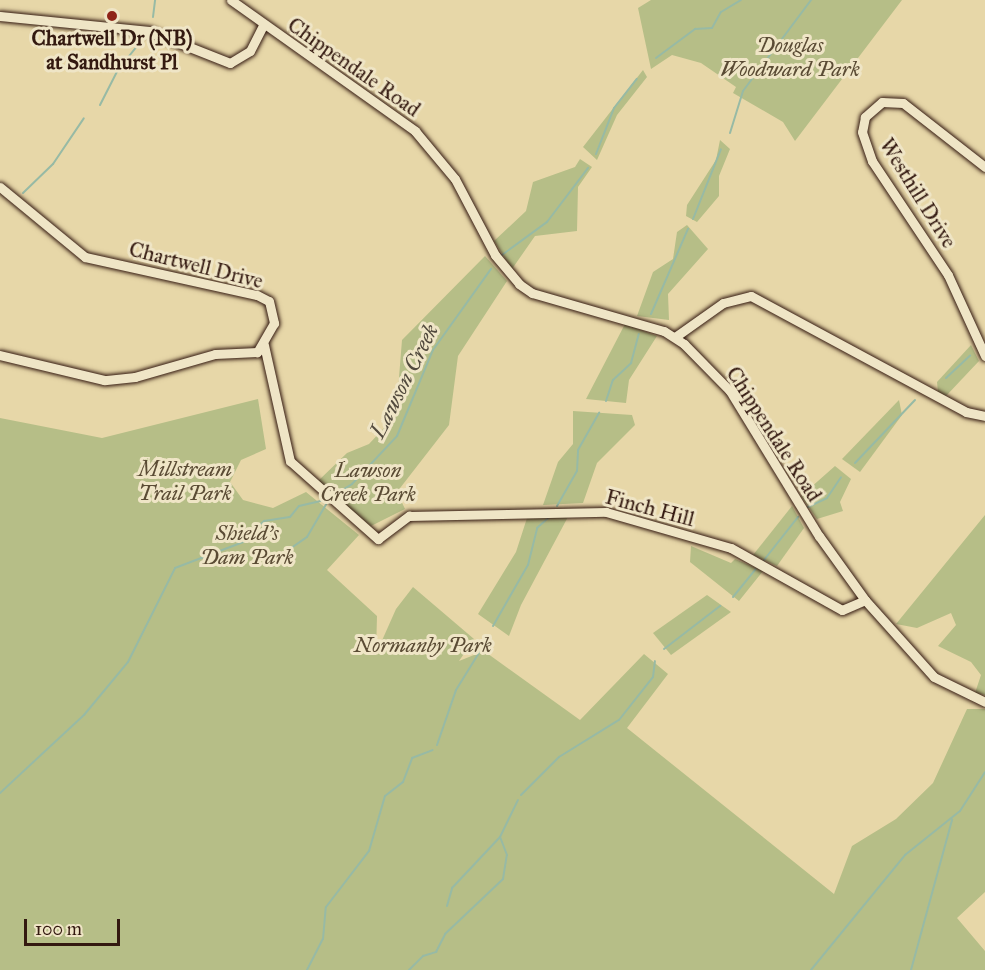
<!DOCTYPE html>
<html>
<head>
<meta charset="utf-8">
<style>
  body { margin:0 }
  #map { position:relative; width:985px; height:970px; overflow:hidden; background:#e7d7a8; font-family:"IM FELL Great Primer",serif }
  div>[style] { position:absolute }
  .green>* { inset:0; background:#b6be87 }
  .stream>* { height:2px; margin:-1px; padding:0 1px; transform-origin:1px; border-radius:1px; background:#97baa5 }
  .roads { filter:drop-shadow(0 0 2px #331910) drop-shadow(0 0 2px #331910) }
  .secondary>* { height:9px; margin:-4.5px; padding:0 4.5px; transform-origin:4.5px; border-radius:4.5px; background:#efe5c6 }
  .dots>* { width:16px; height:16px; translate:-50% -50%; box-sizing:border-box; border:3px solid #efe5c6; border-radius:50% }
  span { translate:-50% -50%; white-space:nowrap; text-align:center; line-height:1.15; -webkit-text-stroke:6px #efe5c6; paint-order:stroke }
  .poi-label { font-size:21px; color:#331910; font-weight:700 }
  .park-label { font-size:21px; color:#5a4b34; font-style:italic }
  .street-label { font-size:21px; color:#331910 }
  .water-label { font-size:22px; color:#51493d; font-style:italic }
  .scale { position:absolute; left:24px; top:919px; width:96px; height:27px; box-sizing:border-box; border:3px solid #331910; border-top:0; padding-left:8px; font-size:18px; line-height:21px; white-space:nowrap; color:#331910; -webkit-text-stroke:4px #efe5c6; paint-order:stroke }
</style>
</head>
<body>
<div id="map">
  <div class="green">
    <i style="clip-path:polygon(651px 0,902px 0,795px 141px,783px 122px,733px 93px,736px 87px,701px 63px,672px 55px,651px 69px,638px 8px)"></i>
    <i style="clip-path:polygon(643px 70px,647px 77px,617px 115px,597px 160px,583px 147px)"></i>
    <i style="clip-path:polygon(720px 140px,730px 149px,719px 176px,719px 196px,697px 222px,686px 216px,687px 205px,716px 160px)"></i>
    <i style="clip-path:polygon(580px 159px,592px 167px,578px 187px,577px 231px,535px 236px,512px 269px,494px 241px,526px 211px,533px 182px,575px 167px)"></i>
    <i style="clip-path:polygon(687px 225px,708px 249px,668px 294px,669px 320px,637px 316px,653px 272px,673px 259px,677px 232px)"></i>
    <i style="clip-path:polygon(485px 256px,507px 281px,458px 356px,449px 425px,397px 492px,405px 509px,371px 526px,317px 482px,347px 453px,369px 444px,396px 415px,402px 340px)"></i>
    <i style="clip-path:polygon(625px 324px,657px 336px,629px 380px,626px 403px,586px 399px)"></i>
    <i style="clip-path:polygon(971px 345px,979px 361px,946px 396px,938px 392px,937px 382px)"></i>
    <i style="clip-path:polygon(258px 399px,266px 449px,241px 460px,230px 482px,243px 500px,273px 508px,306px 492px,359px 535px,327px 570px,377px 616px,376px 654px,396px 609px,413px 587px,474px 639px,459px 661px,484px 651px,580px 720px,644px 654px,668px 674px,627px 728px,834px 894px,852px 846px,896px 819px,933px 783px,967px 709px,985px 709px,985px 892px,957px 918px,985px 951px,985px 970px,0 970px,0 418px,102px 438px)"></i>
    <i style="clip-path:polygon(899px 400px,902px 415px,860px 472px,842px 459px)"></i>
    <i style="clip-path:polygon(573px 411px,632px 415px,635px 425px,597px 463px,583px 503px,543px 505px,558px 462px,573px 444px)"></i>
    <i style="clip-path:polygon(835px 466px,851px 479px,840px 502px,843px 511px,817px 519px,801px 496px)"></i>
    <i style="clip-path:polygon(792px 506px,804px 528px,777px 566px,753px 555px)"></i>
    <i style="clip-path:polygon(569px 515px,521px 605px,509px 636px,478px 614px,516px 552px,527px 518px)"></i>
    <i style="clip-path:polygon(985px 515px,985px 695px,975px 693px,981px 675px,971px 662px,938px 646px,956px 625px,951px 613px,917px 628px,896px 624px)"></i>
    <i style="clip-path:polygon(691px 546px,731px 563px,735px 559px,763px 571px,739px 601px,690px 562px)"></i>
    <i style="clip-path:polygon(707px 595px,731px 612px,671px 655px,653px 633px)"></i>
  </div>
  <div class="stream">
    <i style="left:153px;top:17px;width:17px;rotate:-83deg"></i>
    <i style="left:656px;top:58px;width:49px;rotate:-36.6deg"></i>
    <i style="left:695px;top:29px;width:17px;rotate:-3deg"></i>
    <i style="left:712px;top:28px;width:18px;rotate:-61deg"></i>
    <i style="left:721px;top:12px;width:23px;rotate:-31deg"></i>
    <i style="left:100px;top:105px;width:39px;rotate:-63deg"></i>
    <i style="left:118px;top:70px;width:43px;rotate:-51.5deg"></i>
    <i style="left:730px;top:133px;width:44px;rotate:-72.8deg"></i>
    <i style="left:743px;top:91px;width:114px;rotate:-53.2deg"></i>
    <i style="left:596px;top:154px;width:49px;rotate:-68.6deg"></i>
    <i style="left:614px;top:108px;width:37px;rotate:-52deg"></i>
    <i style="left:23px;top:193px;width:42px;rotate:-44deg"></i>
    <i style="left:53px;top:164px;width:55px;rotate:-56deg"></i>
    <i style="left:693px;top:219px;width:75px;rotate:-68.2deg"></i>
    <i style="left:502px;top:255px;width:56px;rotate:-36.3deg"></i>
    <i style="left:547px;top:222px;width:68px;rotate:-52.8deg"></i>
    <i style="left:651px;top:314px;width:93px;rotate:-66.5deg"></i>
    <i style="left:946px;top:378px;width:33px;rotate:-43deg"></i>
    <i style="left:606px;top:401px;width:22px;rotate:-72deg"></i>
    <i style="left:613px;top:380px;width:25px;rotate:-43deg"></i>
    <i style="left:631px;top:363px;width:30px;rotate:-75deg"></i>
    <i style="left:855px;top:463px;width:87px;rotate:-46.4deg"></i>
    <i style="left:334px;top:495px;width:21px;rotate:-31deg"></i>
    <i style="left:352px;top:484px;width:66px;rotate:-46.8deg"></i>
    <i style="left:397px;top:436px;width:93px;rotate:-67.3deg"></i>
    <i style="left:433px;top:350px;width:100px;rotate:-54.4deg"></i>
    <i style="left:557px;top:506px;width:40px;rotate:-60.3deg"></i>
    <i style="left:577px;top:471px;width:21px;rotate:-87deg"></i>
    <i style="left:578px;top:450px;width:43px;rotate:-60.4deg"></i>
    <i style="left:808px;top:507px;width:21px;rotate:-25deg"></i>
    <i style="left:827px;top:498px;width:25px;rotate:-56deg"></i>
    <i style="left:764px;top:560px;width:55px;rotate:-51.7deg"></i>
    <i style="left:271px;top:562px;width:44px;rotate:-34.8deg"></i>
    <i style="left:307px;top:537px;width:42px;rotate:-59.7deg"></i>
    <i style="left:733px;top:597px;width:36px;rotate:-51deg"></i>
    <i style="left:493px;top:626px;width:70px;rotate:-60.2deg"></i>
    <i style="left:528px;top:565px;width:38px;rotate:-76deg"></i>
    <i style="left:537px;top:528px;width:15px;rotate:-42deg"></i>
    <i style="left:664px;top:649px;width:71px;rotate:-37.5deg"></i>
    <i style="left:437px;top:745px;width:58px;rotate:-70.9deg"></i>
    <i style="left:456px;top:690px;width:55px;rotate:-58.3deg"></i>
    <i style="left:0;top:793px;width:115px;rotate:-42.9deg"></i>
    <i style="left:84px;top:715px;width:69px;rotate:-50.3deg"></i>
    <i style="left:128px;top:662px;width:105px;rotate:-63.4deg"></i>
    <i style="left:175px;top:568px;width:73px;rotate:-20.9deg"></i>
    <i style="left:243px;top:542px;width:30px;rotate:-45deg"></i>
    <i style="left:264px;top:521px;width:26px;rotate:-9deg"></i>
    <i style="left:290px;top:517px;width:14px;rotate:-51deg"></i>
    <i style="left:299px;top:506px;width:31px;rotate:-13deg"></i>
    <i style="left:521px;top:795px;width:54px;rotate:-45deg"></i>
    <i style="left:559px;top:757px;width:70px;rotate:-31.7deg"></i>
    <i style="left:619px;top:720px;width:55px;rotate:-51.7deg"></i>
    <i style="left:653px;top:677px;width:16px;rotate:-83deg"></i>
    <i style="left:447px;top:906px;width:19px;rotate:-74deg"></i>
    <i style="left:452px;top:888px;width:70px;rotate:-46.7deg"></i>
    <i style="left:500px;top:837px;width:41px;rotate:-64.1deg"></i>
    <i style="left:307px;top:970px;width:35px;rotate:-63deg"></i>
    <i style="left:323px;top:939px;width:32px;rotate:-85deg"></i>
    <i style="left:326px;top:907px;width:71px;rotate:-52.5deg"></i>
    <i style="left:369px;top:851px;width:57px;rotate:-73.8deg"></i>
    <i style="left:385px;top:796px;width:23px;rotate:-38deg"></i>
    <i style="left:403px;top:782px;width:26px;rotate:-69deg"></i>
    <i style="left:412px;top:758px;width:22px;rotate:-21deg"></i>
    <i style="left:409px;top:970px;width:20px;rotate:-45deg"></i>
    <i style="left:423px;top:956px;width:14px;rotate:-17deg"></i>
    <i style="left:436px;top:952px;width:20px;rotate:-63deg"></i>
    <i style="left:445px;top:934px;width:80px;rotate:-43.5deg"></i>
    <i style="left:503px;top:879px;width:24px;rotate:-81deg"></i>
    <i style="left:507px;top:855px;width:19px;rotate:-111deg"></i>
    <i style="left:811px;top:970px;width:149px;rotate:-50.7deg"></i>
    <i style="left:905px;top:855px;width:70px;rotate:-38.7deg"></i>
    <i style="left:960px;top:811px;width:46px;rotate:-57.3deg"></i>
    <i style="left:911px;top:970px;width:156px;rotate:-74.7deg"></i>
  </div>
  <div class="roads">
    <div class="secondary">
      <i style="left:231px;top:0;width:226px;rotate:35.4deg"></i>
      <i style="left:415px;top:131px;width:62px;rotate:50.2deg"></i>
      <i style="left:455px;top:179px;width:86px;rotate:62.2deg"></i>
      <i style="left:495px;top:255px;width:38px;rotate:50deg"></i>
      <i style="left:519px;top:284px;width:16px;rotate:35deg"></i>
      <i style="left:532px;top:293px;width:137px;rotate:16.1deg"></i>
      <i style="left:664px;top:331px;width:24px;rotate:33deg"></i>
      <i style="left:684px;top:344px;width:66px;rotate:45.6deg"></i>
      <i style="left:730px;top:391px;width:170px;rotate:58.5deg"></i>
      <i style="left:819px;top:536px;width:79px;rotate:54.3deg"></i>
      <i style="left:865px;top:600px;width:103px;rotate:48.1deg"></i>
      <i style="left:934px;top:677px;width:57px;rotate:26.1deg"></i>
      <i style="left:0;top:16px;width:150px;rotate:5.7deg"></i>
      <i style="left:149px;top:31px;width:87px;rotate:21.6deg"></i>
      <i style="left:230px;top:63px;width:23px;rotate:-31deg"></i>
      <i style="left:250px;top:51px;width:29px;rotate:-63deg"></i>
      <i style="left:985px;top:167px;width:104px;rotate:-142deg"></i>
      <i style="left:903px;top:103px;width:21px;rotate:-177deg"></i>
      <i style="left:882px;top:102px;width:23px;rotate:139deg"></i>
      <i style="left:865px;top:117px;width:15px;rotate:101deg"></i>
      <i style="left:862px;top:132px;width:31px;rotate:71deg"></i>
      <i style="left:872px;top:161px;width:137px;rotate:56.3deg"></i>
      <i style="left:948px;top:275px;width:89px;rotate:65.4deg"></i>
      <i style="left:0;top:187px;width:110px;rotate:39.5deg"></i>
      <i style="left:85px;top:257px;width:176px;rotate:12.5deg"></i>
      <i style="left:257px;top:295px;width:13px;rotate:27deg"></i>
      <i style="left:269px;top:301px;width:23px;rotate:77deg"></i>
      <i style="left:274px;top:323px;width:34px;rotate:120deg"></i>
      <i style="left:257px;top:352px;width:42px;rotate:177.3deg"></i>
      <i style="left:215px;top:354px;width:83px;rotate:164deg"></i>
      <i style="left:135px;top:377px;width:31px;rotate:174deg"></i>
      <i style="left:104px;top:380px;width:107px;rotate:-166.5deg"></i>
      <i style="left:675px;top:337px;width:59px;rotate:-35.3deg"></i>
      <i style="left:723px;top:303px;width:29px;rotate:-14deg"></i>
      <i style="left:751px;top:296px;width:244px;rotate:28.3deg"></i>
      <i style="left:966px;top:412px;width:19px;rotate:12deg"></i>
      <i style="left:264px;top:345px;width:119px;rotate:77.4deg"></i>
      <i style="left:290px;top:461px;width:118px;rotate:41.6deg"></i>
      <i style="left:378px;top:539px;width:39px;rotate:-37deg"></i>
      <i style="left:409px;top:516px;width:197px;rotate:-1.2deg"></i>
      <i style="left:606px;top:512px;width:130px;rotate:16.1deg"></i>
      <i style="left:731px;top:548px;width:127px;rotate:29.2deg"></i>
      <i style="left:842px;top:610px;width:25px;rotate:-23deg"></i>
    </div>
  </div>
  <div class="dots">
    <i style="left:112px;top:16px;background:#8f2418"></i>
  </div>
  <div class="poi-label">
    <span style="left:112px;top:50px">Chartwell Dr (NB)<br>at Sandhurst Pl</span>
  </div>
  <div class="park-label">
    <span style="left:790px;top:57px">Douglas<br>Woodward Park</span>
    <span style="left:185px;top:481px">Millstream<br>Trail Park</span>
    <span style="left:368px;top:482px">Lawson<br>Creek Park</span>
    <span style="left:247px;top:545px">Shield's<br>Dam Park</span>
    <span style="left:423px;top:645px">Normanby Park</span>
  </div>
  <div class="street-label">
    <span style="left:354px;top:67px;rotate:35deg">Chippendale Road</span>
    <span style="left:918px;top:193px;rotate:58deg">Westhill Drive</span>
    <span style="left:196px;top:265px;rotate:14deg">Chartwell Drive</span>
    <span style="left:774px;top:434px;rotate:57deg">Chippendale Road</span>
    <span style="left:650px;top:508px;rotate:15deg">Finch Hill</span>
  </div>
  <div class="water-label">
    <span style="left:404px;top:381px;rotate:-63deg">Lawson Creek</span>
  </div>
  <div class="scale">100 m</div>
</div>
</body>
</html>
